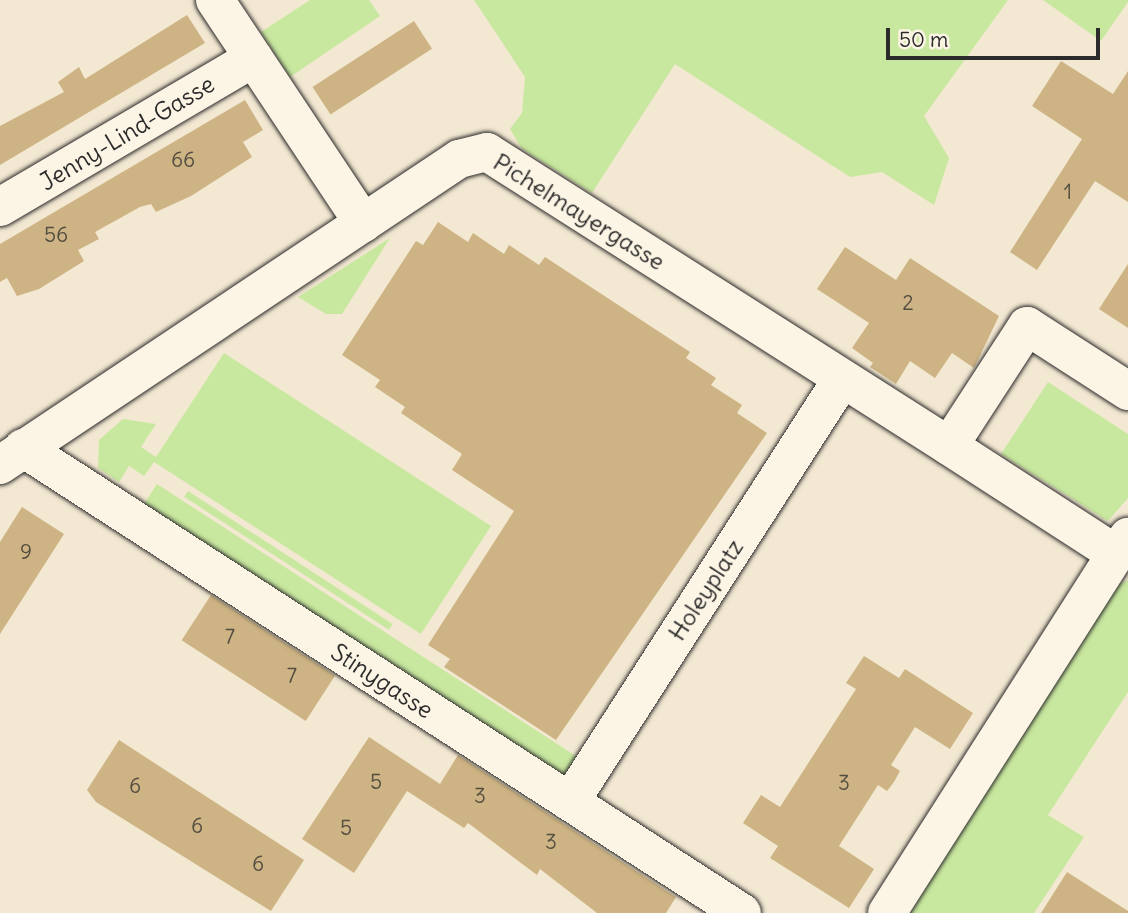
<!DOCTYPE html>
<html>
<head>
<meta charset="utf-8">
<style>
  body { margin:0 }
  #map { position:relative; width:1128px; height:913px; overflow:hidden; background:#f3e8d2; font-family:Delius,sans-serif }
  div>[style] { position:absolute }
  .green>* { inset:0; background:#c9e89f; transform-origin:0 0 }
  .building>* { inset:0; background:#ceb484; transform-origin:0 0 }
  .roads { filter:drop-shadow(0 0 2px #2b2b2b) drop-shadow(0 0 2px #2b2b2b) }
  .minor>* { height:38px; margin:-19px; padding:0 19px; transform-origin:19px; border-radius:19px; background:#fcf5e5 }
  span { translate:-50% -50%; white-space:nowrap; text-align:center; line-height:1.15; -webkit-text-stroke:6px #fcf5e5; paint-order:stroke }
  .number-label { font-size:21px; color:#544d41 }
  .number-label span { -webkit-text-stroke-width:0 }
  .street-label { font-size:24px; color:#2b2b2b }
  .scale { position:absolute; left:886px; top:28px; width:214px; height:32px; box-sizing:border-box; border:4px solid #2b2b2b; border-top:0; padding-left:9px; font-size:21px; line-height:24px; white-space:nowrap; color:#2b2b2b; -webkit-text-stroke:5px #fcf5e5; paint-order:stroke }
</style>
</head>
<body>
<div id="map">
  <div class="green">
    <i style="clip-path:polygon(310px 0,369px 0,380px 16px,290px 77px,261px 32px)"></i>
    <i style="clip-path:polygon(474px 0,1008px 0,924px 116px,949px 158px,934px 205px,882px 172px,850px 177px,675px 64px,592px 193px,522px 149px,510px 129px,522px 113px,525px 77px)"></i>
    <i style="clip-path:polygon(1043px 0,1128px 0,1128px 2px,1101px 41px)"></i>
    <i style="clip-path:polygon(390px 238px,342px 314px,326px 314px,298px 297px)"></i>
    <i style="clip-path:polygon(224px 353px,491px 526px,421px 634px,154px 462px,144px 476px,129px 466px,119px 482px,98px 468px,99px 440px,123px 419px,156px 424px,141px 447px,156px 457px)"></i>
    <i style="clip-path:polygon(1048px 382px,1128px 434px,1128px 498px,1108px 521px,1001px 454px)"></i>
    <i style="left:157px;top:484px;width:503px;height:27px;rotate:33deg"></i>
    <i style="left:188px;top:491px;width:244px;height:7px;rotate:33deg"></i>
    <i style="clip-path:polygon(1128px 580px,1128px 692px,1048px 815px,1084px 837px,1034px 913px,898px 913px,1104px 590px)"></i>
  </div>
  <div class="building">
    <i style="clip-path:polygon(187px 15px,205px 43px,0 165px,0 126px,64px 92px,58px 82px,79px 67px,85px 79px)"></i>
    <i style="left:414px;top:21px;width:33px;height:121px;rotate:57deg"></i>
    <i style="clip-path:polygon(1061px 61px,1113px 94px,1128px 71px,1128px 202px,1095px 181px,1037px 270px,1010px 252px,1082px 139px,1032px 106px)"></i>
    <i style="clip-path:polygon(245px 100px,263px 130px,243px 142px,252px 157px,191px 196px,156px 212px,151px 204px,140px 207px,95px 232px,99px 239px,78px 250px,84px 261px,39px 289px,17px 296px,7px 278px,0 282px,0 244px)"></i>
    <i style="clip-path:polygon(438px 222px,468px 242px,473px 233px,504px 254px,509px 245px,539px 265px,545px 257px,690px 352px,686px 358px,716px 378px,711px 385px,742px 405px,737px 413px,767px 433px,556px 740px,444px 667px,450px 659px,428px 645px,514px 511px,452px 470px,462px 454px,401px 413px,405px 407px,375px 387px,380px 380px,342px 355px,416px 241px,423px 245px)"></i>
    <i style="clip-path:polygon(845px 247px,896px 280px,910px 258px,999px 316px,974px 368px,952px 353px,935px 378px,910px 361px,896px 384px,870px 367px,873px 363px,852px 348px,869px 323px,817px 289px)"></i>
    <i style="clip-path:polygon(1128px 264px,1128px 328px,1099px 309px)"></i>
    <i style="clip-path:polygon(22px 507px,64px 534px,0 634px,0 542px)"></i>
    <i style="left:211px;top:595px;width:148px;height:54px;rotate:33deg"></i>
    <i style="clip-path:polygon(864px 656px,899px 678px,905px 669px,973px 713px,950px 749px,915px 727px,891px 765px,900px 771px,894px 782px,887px 791px,878px 785px,839px 846px,874px 869px,849px 908px,770px 858px,778px 846px,743px 823px,761px 795px,780px 807px,856px 689px,846px 683px)"></i>
    <i style="clip-path:polygon(369px 737px,440px 784px,458px 755px,676px 897px,666px 913px,597px 913px,540px 869px,537px 875px,468px 823px,464px 828px,407px 791px,354px 873px,302px 839px)"></i>
    <i style="clip-path:polygon(119px 740px,304px 860px,271px 911px,96px 802px,87px 790px)"></i>
    <i style="clip-path:polygon(1067px 872px,1128px 911px,1128px 913px,1041px 913px)"></i>
  </div>
  <div class="roads">
    <div class="minor">
      <i style="left:215px;top:0;width:268px;rotate:56.4deg"></i>
      <i style="left:0;top:207px;width:294px;rotate:-30.4deg"></i>
      <i style="left:1128px;top:391px;width:120px;rotate:-147.2deg"></i>
      <i style="left:1027px;top:326px;width:143px;rotate:123deg"></i>
      <i style="left:949px;top:446px;width:199px;rotate:32.9deg"></i>
      <i style="left:1116px;top:554px;width:21px;rotate:-55deg"></i>
      <i style="left:23px;top:448px;width:856px;rotate:32.89deg"></i>
      <i style="left:0;top:465px;width:552px;rotate:-33.69deg"></i>
      <i style="left:459px;top:159px;width:29px;rotate:-14deg"></i>
      <i style="left:487px;top:152px;width:548px;rotate:32.47deg"></i>
      <i style="left:570px;top:802px;width:503px;rotate:-57.26deg"></i>
      <i style="left:887px;top:913px;width:426px;rotate:-57.5deg"></i>
    </div>
  </div>
  <div class="number-label">
    <span style="left:183px;top:160px">66</span>
    <span style="left:1068px;top:192px">1</span>
    <span style="left:56px;top:235px">56</span>
    <span style="left:908px;top:303px">2</span>
    <span style="left:26px;top:552px">9</span>
    <span style="left:230px;top:637px">7</span>
    <span style="left:292px;top:676px">7</span>
    <span style="left:376px;top:782px">5</span>
    <span style="left:844px;top:783px">3</span>
    <span style="left:135px;top:786px">6</span>
    <span style="left:480px;top:796px">3</span>
    <span style="left:197px;top:826px">6</span>
    <span style="left:346px;top:828px">5</span>
    <span style="left:551px;top:842px">3</span>
    <span style="left:258px;top:864px">6</span>
  </div>
  <div class="street-label">
    <span style="left:127px;top:133px;rotate:-31deg">Jenny-Lind-Gasse</span>
    <span style="left:579px;top:212px;rotate:32deg">Pichelmayergasse</span>
    <span style="left:706px;top:590px;rotate:-57deg">Holeyplatz</span>
    <span style="left:382px;top:681px;rotate:33deg">Stinygasse</span>
  </div>
  <div class="scale">50 m</div>
</div>
</body>
</html>
